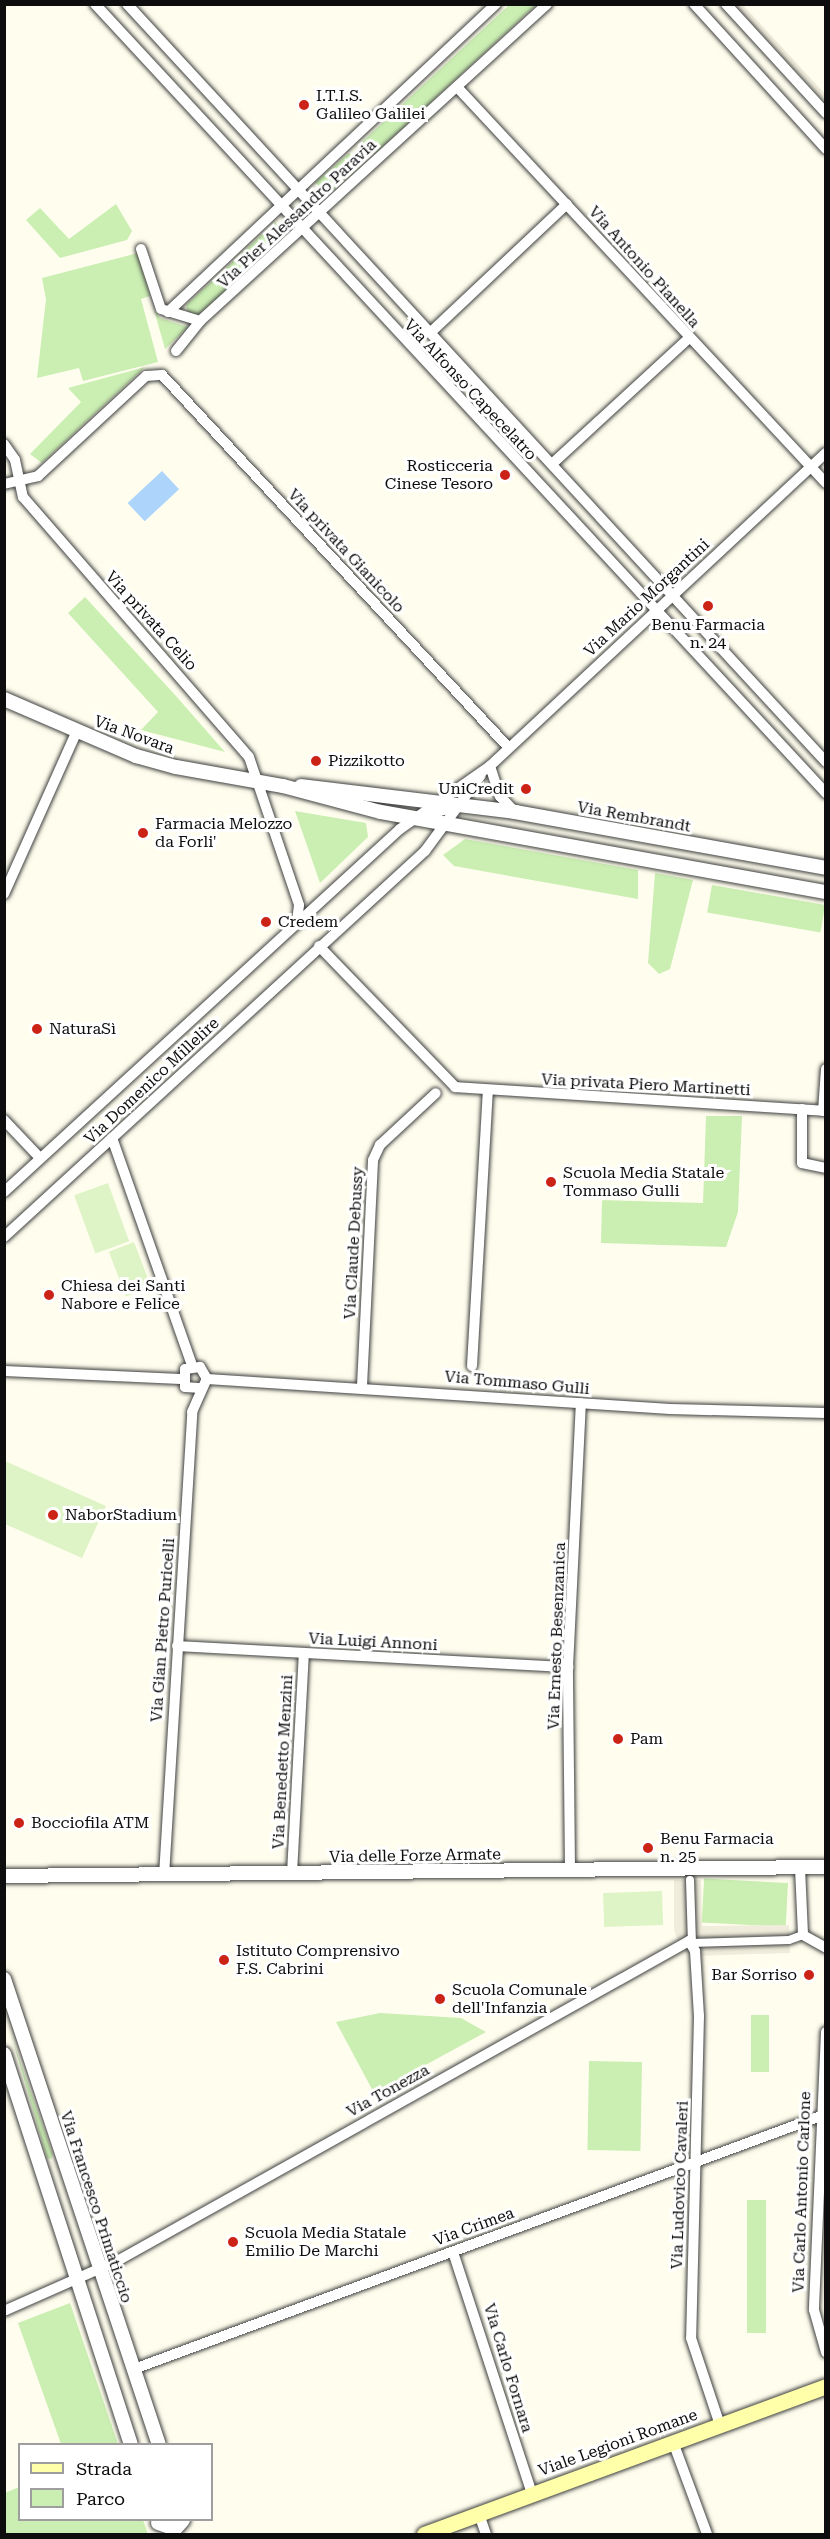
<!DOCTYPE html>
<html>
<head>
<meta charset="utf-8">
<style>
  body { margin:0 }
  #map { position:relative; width:830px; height:2539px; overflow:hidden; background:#fffeee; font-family:"Roboto Serif",serif }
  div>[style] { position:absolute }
  .green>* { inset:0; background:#cbeeb3; transform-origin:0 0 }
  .pitch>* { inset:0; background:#dff4c6; transform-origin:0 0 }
  .plaza>* { inset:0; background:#f0eddc }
  .water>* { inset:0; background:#add5fc; transform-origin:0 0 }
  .roads { filter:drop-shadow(0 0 2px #404040) drop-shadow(0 0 2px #404040) }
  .pedestrian>* { height:8px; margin:-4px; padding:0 4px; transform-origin:4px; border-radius:4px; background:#fff }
  .minor>* { height:10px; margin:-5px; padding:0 5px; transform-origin:5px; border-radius:5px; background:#fff }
  .tertiary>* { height:14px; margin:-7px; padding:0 7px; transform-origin:7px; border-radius:7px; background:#fff }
  .secondary>* { height:15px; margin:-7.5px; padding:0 7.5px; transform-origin:7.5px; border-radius:7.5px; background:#ffffa9 }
  .dots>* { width:16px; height:16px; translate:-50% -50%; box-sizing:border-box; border:3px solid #fff; border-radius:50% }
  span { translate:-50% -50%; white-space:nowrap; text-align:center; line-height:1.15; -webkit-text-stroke:6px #fff; paint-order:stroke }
  .poi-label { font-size:16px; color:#0d0d0d }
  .left { translate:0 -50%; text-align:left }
  .right { translate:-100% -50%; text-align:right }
  .street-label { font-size:16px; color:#0d0d0d }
  .frame { position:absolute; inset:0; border:6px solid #0d0d0d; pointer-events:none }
  .legend { position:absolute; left:18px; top:2443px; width:195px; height:78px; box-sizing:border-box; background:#fff; border:2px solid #9e9e9e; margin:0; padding:8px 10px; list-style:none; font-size:18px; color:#0d0d0d }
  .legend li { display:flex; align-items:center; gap:12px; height:30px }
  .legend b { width:30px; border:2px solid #9e9e9e }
</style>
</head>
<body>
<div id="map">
  <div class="green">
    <i style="clip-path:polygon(509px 5px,536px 5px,375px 154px,362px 153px,363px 141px)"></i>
    <i style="left:349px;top:153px;width:18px;height:45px;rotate:49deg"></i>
    <i style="clip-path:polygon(116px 204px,132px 231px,127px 240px,60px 258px,26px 220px,40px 208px,69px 239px)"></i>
    <i style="clip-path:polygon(275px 222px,287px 236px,204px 315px,188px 313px,186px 305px)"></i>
    <i style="clip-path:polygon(138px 253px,150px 296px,141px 299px,158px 362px,83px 381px,79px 368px,37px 378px,46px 299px,42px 278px)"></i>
    <i style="clip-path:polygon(154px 310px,160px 318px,188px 327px,165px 349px)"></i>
    <i style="clip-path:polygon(145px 367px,42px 463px,30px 454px,81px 402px,68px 388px)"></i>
    <i style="clip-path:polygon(85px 597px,176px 696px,225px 752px,141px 730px,158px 712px,68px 613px)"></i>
    <i style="clip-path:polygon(295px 811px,366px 823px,368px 837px,320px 883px)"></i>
    <i style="clip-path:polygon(465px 839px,638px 870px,638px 899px,454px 866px,443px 855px)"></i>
    <i style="clip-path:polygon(655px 873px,693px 880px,670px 969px,659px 974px,648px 963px)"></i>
    <i style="left:712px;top:885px;width:115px;height:28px;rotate:10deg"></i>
    <i style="clip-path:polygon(706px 1116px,742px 1116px,738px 1212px,726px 1247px,601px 1243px,602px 1200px,703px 1203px)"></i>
    <i style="left:788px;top:1883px;width:44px;height:84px;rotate:93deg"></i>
    <i style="clip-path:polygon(380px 2013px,461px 2018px,486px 2032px,374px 2093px,336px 2022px)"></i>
    <i style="left:751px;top:2015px;width:18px;height:57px"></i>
    <i style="clip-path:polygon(12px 2038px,53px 2155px,51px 2159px,47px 2158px)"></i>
    <i style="left:589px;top:2061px;width:53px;height:89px;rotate:1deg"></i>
    <i style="left:747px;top:2200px;width:19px;height:133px"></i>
    <i style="clip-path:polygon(70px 2303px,118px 2444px,61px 2444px,18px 2323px)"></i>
    <i style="clip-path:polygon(19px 2487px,20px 2520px,143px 2520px,148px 2534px,5px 2534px,5px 2493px)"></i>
  </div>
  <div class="pitch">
    <i style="left:108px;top:1183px;width:62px;height:36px;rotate:70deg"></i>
    <i style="left:134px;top:1242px;width:48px;height:27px;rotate:69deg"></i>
    <i style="clip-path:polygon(5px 1461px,106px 1506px,82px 1558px,5px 1524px)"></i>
    <i style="left:662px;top:1891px;width:34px;height:59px;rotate:88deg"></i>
  </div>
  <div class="plaza">
    <i style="clip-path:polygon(735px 5px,743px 5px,825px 94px,825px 102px)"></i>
    <i style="clip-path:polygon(674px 1880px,701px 1880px,702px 1926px,789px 1925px,790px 1953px,694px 1956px,695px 1951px,679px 1943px,674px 1930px)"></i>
  </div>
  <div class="water">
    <i style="left:162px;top:471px;width:25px;height:47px;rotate:47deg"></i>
  </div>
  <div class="roads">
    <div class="pedestrian">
      <i style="left:690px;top:1880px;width:63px;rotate:88.2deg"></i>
      <i style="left:692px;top:1943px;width:97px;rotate:-1.8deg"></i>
      <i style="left:789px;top:1940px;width:15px;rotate:-20deg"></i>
    </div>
    <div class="minor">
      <i style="left:95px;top:4px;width:1076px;rotate:47.19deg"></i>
      <i style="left:127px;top:4px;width:1031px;rotate:47.32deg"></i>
      <i style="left:694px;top:4px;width:196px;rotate:47.7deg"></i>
      <i style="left:726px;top:4px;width:148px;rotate:47.5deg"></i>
      <i style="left:457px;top:87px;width:541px;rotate:47.02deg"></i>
      <i style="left:141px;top:249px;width:63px;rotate:71.6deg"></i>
      <i style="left:161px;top:309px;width:41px;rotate:17.1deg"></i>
      <i style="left:168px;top:312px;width:450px;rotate:-43.2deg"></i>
      <i style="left:430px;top:333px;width:188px;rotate:-43.3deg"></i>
      <i style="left:176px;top:351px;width:38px;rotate:-51deg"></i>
      <i style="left:200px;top:321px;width:470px;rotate:-42.4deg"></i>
      <i style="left:4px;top:444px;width:19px;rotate:55deg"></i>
      <i style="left:15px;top:460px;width:38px;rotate:78deg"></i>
      <i style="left:23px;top:497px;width:344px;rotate:49deg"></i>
      <i style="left:249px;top:757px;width:156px;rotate:71.3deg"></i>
      <i style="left:299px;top:905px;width:17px;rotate:97deg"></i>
      <i style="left:552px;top:464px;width:186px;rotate:-42.6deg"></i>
      <i style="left:4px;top:484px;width:35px;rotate:-13deg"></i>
      <i style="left:38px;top:476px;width:147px;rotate:-42.8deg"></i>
      <i style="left:146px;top:376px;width:16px;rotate:-4deg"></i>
      <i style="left:162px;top:375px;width:508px;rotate:47.07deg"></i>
      <i style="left:490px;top:766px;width:32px;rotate:72deg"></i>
      <i style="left:500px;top:796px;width:22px;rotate:47deg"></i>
      <i style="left:420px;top:816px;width:38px;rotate:-14deg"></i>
      <i style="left:4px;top:894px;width:179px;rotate:-65.9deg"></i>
      <i style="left:319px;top:946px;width:196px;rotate:46deg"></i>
      <i style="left:455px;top:1087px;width:372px;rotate:3.7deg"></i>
      <i style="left:802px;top:1109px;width:54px;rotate:90deg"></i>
      <i style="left:802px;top:1163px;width:25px;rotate:12deg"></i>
      <i style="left:823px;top:1111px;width:42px;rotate:-85.9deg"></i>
      <i style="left:4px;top:1120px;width:52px;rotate:46.5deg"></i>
      <i style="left:112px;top:1138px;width:241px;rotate:70.6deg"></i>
      <i style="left:4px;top:1192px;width:537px;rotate:-42.51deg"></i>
      <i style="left:400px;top:829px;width:110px;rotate:-35deg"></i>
      <i style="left:490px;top:766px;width:459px;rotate:-43deg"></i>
      <i style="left:4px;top:1237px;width:571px;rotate:-42.52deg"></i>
      <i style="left:425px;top:851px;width:94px;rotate:-53.6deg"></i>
      <i style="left:472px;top:1366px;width:276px;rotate:-86.7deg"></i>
      <i style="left:4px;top:1371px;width:177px;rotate:2.6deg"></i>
      <i style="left:207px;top:1379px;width:464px;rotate:3.7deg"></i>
      <i style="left:670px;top:1409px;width:156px;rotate:1.5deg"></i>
      <i style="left:362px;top:1386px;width:226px;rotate:-87.2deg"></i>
      <i style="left:373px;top:1160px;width:17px;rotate:-65deg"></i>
      <i style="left:380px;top:1145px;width:76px;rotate:-42.9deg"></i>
      <i style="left:177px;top:1646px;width:392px;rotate:3.1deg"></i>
      <i style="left:800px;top:1868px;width:67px;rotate:87.4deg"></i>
      <i style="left:803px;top:1935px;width:26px;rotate:29deg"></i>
      <i style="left:570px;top:1870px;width:203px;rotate:-90.6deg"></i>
      <i style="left:568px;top:1667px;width:264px;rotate:-87.2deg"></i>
      <i style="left:292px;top:1873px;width:220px;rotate:-86.9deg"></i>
      <i style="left:164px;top:1876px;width:465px;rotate:-86.5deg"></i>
      <i style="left:192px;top:1412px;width:36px;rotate:-66deg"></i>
      <i style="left:207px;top:1379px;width:14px;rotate:-120deg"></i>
      <i style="left:200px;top:1367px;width:15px;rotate:172deg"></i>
      <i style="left:185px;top:1369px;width:18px;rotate:90deg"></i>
      <i style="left:185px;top:1387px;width:16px;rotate:4deg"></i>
      <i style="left:826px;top:2032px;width:278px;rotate:92.5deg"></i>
      <i style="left:814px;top:2310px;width:44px;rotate:74.1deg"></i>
      <i style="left:453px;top:2252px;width:255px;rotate:71.9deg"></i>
      <i style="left:4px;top:2311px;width:126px;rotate:-23.9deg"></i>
      <i style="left:119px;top:2260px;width:653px;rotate:-29.23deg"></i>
      <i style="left:689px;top:1941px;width:12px;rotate:59deg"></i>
      <i style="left:695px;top:1951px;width:65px;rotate:86.5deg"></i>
      <i style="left:699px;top:2016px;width:322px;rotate:91.4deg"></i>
      <i style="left:691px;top:2338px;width:92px;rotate:71.6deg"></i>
      <i style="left:134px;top:2369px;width:737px;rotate:-20.23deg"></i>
      <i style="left:673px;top:2442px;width:98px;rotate:69.7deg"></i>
      <i style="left:479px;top:2514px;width:21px;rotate:71deg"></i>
    </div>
    <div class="tertiary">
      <i style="left:4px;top:699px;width:144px;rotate:23.4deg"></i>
      <i style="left:136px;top:756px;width:41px;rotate:15.4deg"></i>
      <i style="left:176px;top:767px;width:109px;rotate:10.1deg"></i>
      <i style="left:283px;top:786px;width:101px;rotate:14.9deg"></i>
      <i style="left:381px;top:812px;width:452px;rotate:10.2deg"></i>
      <i style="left:301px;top:786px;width:216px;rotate:6.9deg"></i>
      <i style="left:515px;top:812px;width:316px;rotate:10.2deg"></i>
      <i style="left:4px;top:1876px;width:822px;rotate:-0.63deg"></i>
      <i style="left:4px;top:1979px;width:490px;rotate:71.6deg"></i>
      <i style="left:4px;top:2054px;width:410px;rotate:72deg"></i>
      <i style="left:158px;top:2523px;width:18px;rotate:19deg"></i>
      <i style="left:175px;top:2529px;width:12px;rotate:-48deg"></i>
    </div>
    <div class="secondary">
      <i style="left:424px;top:2534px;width:428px;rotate:-20.2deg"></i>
    </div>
  </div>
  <div class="dots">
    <i style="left:304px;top:105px;background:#cc2317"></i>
    <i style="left:505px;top:475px;background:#cc2317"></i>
    <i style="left:708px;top:606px;background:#cc2317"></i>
    <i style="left:316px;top:761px;background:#cc2317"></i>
    <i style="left:526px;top:789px;background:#cc2317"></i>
    <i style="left:143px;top:833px;background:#cc2317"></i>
    <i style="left:266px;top:922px;background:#cc2317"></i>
    <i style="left:37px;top:1029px;background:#cc2317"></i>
    <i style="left:551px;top:1182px;background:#cc2317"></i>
    <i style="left:49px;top:1295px;background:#cc2317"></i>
    <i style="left:53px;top:1515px;background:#cc2317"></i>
    <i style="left:618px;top:1739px;background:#cc2317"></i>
    <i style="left:19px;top:1823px;background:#cc2317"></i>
    <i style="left:648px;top:1848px;background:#cc2317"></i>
    <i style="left:224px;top:1960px;background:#cc2317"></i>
    <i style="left:809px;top:1975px;background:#cc2317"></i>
    <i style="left:440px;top:1999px;background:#cc2317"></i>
    <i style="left:233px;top:2242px;background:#cc2317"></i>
  </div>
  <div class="poi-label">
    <span class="left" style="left:316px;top:105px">I.T.I.S.<br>Galileo Galilei</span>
    <span class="right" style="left:493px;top:475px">Rosticceria<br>Cinese Tesoro</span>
    <span style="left:708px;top:634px">Benu Farmacia<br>n. 24</span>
    <span class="left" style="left:328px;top:761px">Pizzikotto</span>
    <span class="right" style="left:514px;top:789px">UniCredit</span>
    <span class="left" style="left:155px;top:833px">Farmacia Melozzo<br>da Forli'</span>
    <span class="left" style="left:278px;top:922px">Credem</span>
    <span class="left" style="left:49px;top:1029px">NaturaSì</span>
    <span class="left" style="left:563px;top:1182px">Scuola Media Statale<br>Tommaso Gulli</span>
    <span class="left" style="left:61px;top:1295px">Chiesa dei Santi<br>Nabore e Felice</span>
    <span class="left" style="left:65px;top:1515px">NaborStadium</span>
    <span class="left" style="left:630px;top:1739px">Pam</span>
    <span class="left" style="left:31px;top:1823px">Bocciofila ATM</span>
    <span class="left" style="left:660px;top:1848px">Benu Farmacia<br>n. 25</span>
    <span class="left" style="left:236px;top:1960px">Istituto Comprensivo<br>F.S. Cabrini</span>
    <span class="right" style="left:797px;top:1975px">Bar Sorriso</span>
    <span class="left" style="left:452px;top:1999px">Scuola Comunale<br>dell'Infanzia</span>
    <span class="left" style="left:245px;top:2242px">Scuola Media Statale<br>Emilio De Marchi</span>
  </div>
  <div class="street-label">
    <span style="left:297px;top:214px;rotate:-43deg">Via Pier Alessandro Paravia</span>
    <span style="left:644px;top:267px;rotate:48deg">Via Antonio Pianella</span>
    <span style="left:470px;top:390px;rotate:47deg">Via Alfonso Capecelatro</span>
    <span style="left:346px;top:551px;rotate:47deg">Via privata Gianicolo</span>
    <span style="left:647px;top:598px;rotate:-43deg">Via Mario Morgantini</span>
    <span style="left:151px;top:621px;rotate:48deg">Via privata Celio</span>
    <span style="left:134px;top:735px;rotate:20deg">Via Novara</span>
    <span style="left:634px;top:817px;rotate:10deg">Via Rembrandt</span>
    <span style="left:152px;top:1081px;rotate:-43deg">Via Domenico Millelire</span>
    <span style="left:646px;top:1085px;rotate:3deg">Via privata Piero Martinetti</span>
    <span style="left:354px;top:1243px;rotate:-87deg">Via Claude Debussy</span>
    <span style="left:517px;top:1383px;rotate:5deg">Via Tommaso Gulli</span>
    <span style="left:163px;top:1630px;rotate:-86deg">Via Gian Pietro Puricelli</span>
    <span style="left:557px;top:1636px;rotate:-88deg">Via Ernesto Besenzanica</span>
    <span style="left:373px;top:1642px;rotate:3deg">Via Luigi Annoni</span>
    <span style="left:283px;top:1762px;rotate:-87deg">Via Benedetto Menzini</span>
    <span style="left:415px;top:1856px;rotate:-1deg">Via delle Forze Armate</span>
    <span style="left:388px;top:2091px;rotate:-29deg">Via Tonezza</span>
    <span style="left:680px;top:2185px;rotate:-88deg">Via Ludovico Cavaleri</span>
    <span style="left:802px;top:2192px;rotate:-88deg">Via Carlo Antonio Carlone</span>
    <span style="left:96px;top:2207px;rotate:72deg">Via Francesco Primaticcio</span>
    <span style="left:474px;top:2227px;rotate:-20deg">Via Crimea</span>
    <span style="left:508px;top:2368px;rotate:73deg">Via Carlo Fornara</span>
    <span style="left:618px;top:2443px;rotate:-20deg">Viale Legioni Romane</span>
  </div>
  <div class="frame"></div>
  <ul class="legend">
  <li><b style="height:8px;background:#ffffa9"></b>Strada</li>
  <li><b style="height:16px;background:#cbeeb3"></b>Parco</li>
  </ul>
</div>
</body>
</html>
